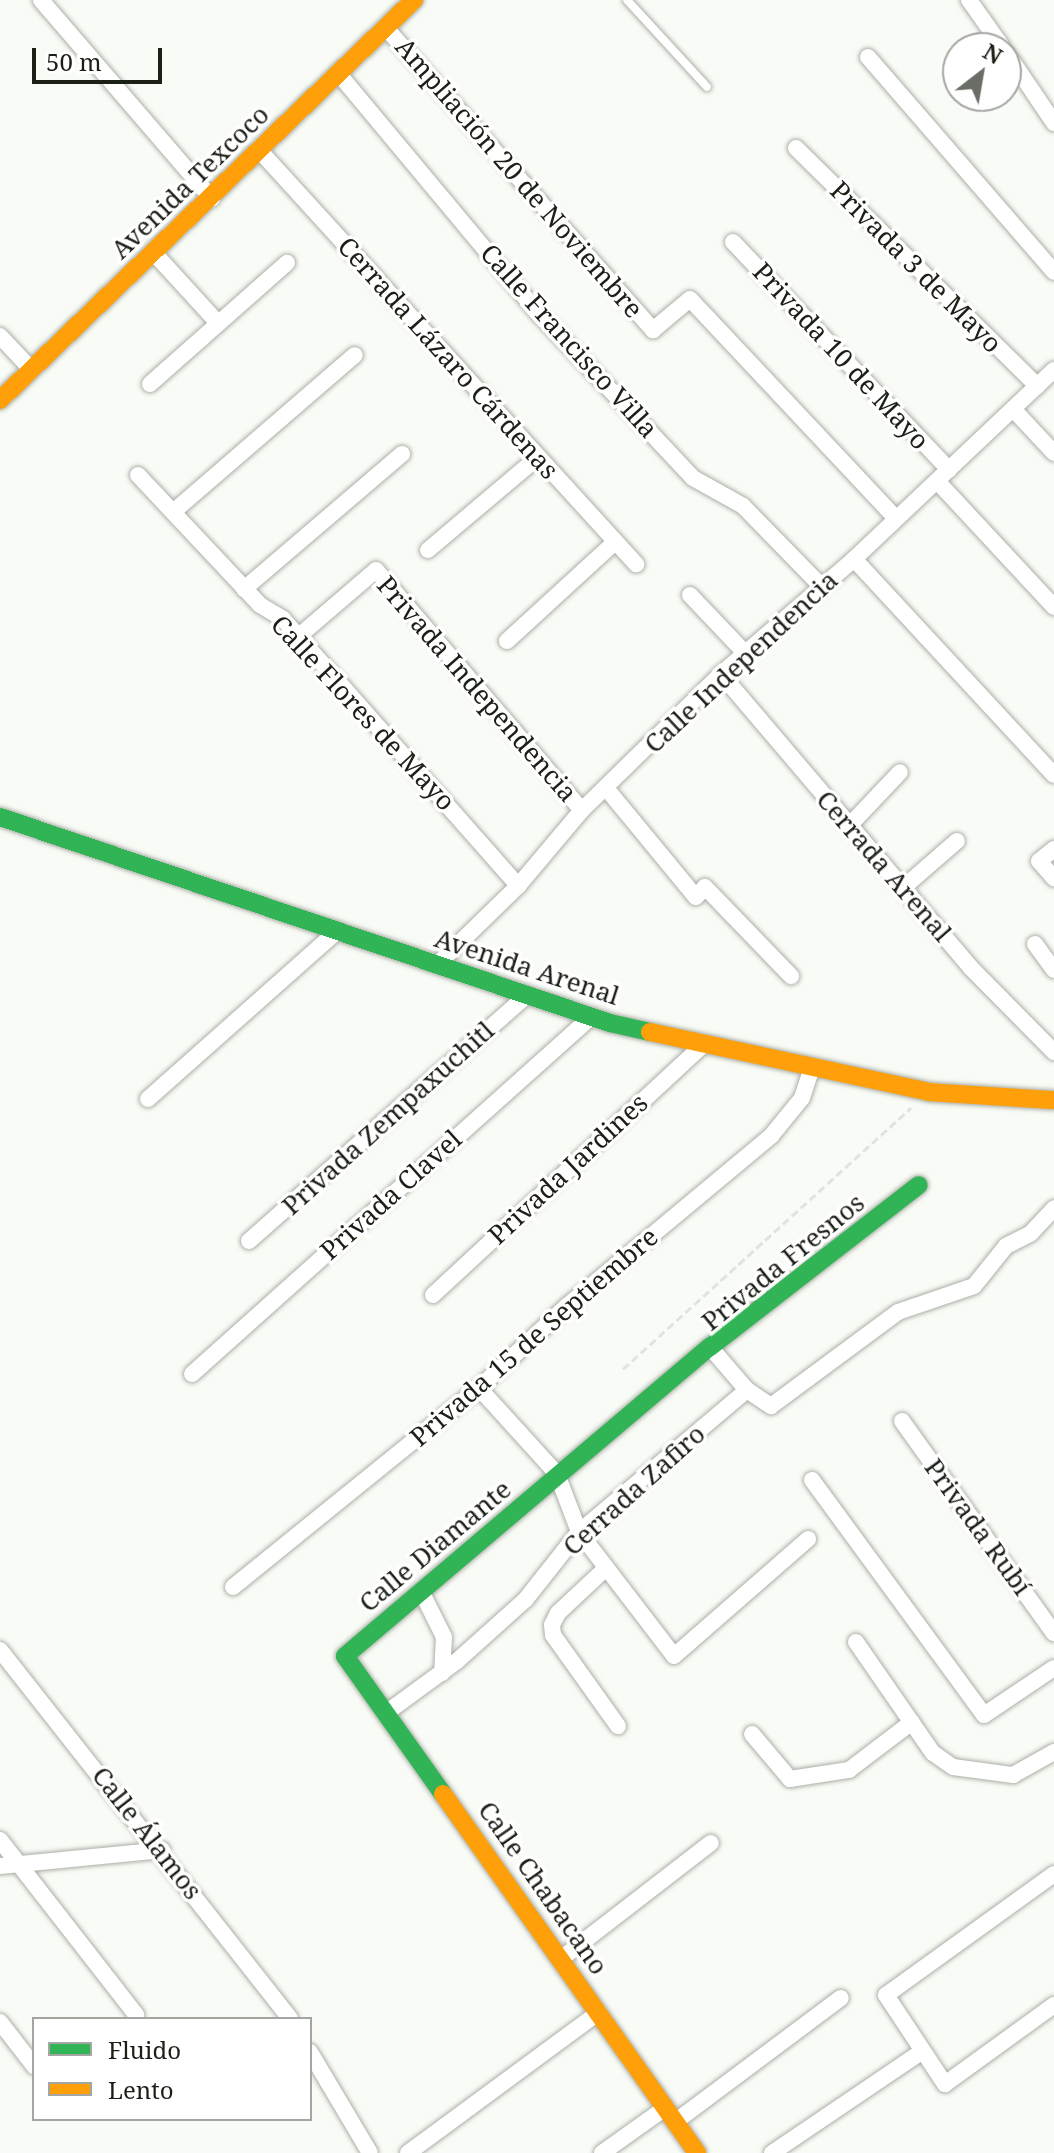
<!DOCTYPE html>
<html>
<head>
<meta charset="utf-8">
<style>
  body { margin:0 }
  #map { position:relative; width:1054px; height:2153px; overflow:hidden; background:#f9fcf6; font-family:"Noto Serif",serif }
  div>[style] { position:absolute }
  .path>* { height:3px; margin-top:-1.5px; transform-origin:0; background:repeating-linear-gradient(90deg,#e1e2e1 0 8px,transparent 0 12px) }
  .roads { filter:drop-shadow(0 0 2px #abafa7) drop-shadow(0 0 2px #abafa7) }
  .lane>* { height:8px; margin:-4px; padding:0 4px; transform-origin:4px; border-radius:4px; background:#fefffe }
  .street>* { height:16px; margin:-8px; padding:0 8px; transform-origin:8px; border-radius:8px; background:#fefffe }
  .fast>* { height:18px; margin:-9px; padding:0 9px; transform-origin:9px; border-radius:9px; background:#30b455 }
  .slow>* { height:18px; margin:-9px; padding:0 9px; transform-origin:9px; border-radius:9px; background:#ff9f0a }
  span { translate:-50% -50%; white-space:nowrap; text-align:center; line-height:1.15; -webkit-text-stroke:7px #fff; paint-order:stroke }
  .street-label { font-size:26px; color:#1b2017 }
  .legend { position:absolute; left:32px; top:2017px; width:280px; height:104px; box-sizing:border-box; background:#fff; border:2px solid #a4a6a2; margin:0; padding:10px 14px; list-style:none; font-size:24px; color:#1b2017 }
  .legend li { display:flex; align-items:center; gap:16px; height:40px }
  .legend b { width:40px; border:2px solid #a4a6a2 }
  .north { position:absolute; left:942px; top:32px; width:80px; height:80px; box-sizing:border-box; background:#fff; border:2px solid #a4a6a2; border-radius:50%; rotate:31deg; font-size:22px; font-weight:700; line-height:32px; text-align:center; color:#1b2017 }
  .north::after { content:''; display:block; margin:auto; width:28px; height:36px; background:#696d65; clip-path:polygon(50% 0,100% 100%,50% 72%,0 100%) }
  .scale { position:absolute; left:32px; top:48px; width:130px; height:36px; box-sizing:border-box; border:4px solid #1b2017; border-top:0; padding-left:10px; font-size:24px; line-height:28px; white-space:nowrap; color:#1b2017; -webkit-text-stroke:6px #fff; paint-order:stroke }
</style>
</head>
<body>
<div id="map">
  <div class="path">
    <i style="left:623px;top:1369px;width:389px;rotate:-42.2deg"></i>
  </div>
  <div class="roads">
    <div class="lane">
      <i style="left:627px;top:0;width:118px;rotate:47.4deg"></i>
    </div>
    <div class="street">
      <i style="left:41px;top:0;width:262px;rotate:49.3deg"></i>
      <i style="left:969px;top:0;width:59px;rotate:54.7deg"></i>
      <i style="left:385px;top:27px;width:405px;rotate:48.5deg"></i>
      <i style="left:653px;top:330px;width:48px;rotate:-40deg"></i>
      <i style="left:690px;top:299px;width:299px;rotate:46.8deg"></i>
      <i style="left:1006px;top:52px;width:86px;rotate:55.9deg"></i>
      <i style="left:868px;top:57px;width:284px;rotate:49.1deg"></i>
      <i style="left:338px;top:73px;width:314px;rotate:50.2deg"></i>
      <i style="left:539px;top:314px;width:225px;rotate:46.8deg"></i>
      <i style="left:693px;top:478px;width:57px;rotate:29.2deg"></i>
      <i style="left:743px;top:506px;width:112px;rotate:45.7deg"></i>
      <i style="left:796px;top:148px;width:339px;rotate:44.6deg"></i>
      <i style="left:260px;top:151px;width:559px;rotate:47.68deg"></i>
      <i style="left:733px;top:242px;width:314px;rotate:46.5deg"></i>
      <i style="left:154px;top:253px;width:95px;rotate:47.6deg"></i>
      <i style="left:0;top:336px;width:44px;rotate:46.8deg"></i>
      <i style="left:150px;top:384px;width:183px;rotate:-41.5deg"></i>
      <i style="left:1013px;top:409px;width:60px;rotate:47deg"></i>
      <i style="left:138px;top:475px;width:178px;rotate:46.8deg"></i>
      <i style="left:260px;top:605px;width:27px;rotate:31deg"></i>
      <i style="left:283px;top:619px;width:356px;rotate:48.6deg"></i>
      <i style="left:937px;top:481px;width:172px;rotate:47.1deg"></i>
      <i style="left:173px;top:512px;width:240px;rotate:-40.8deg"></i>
      <i style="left:428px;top:550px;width:144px;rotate:-40.2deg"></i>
      <i style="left:854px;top:559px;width:294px;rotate:47.2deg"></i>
      <i style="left:244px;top:589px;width:208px;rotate:-40.5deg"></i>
      <i style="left:690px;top:595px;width:80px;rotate:46.5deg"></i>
      <i style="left:299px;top:636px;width:101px;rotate:-40.6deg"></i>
      <i style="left:376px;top:570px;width:316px;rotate:49.4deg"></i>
      <i style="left:507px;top:641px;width:147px;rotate:-42.5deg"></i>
      <i style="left:721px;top:674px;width:385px;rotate:49.6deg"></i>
      <i style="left:970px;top:967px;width:120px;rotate:45.3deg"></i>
      <i style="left:606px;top:788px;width:141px;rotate:50.5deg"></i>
      <i style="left:696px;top:897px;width:13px;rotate:-48deg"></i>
      <i style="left:705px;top:887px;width:124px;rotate:46deg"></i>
      <i style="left:849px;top:826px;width:74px;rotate:-46.6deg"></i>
      <i style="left:1054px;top:849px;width:19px;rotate:141deg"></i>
      <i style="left:1039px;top:861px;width:23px;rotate:49deg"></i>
      <i style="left:904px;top:887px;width:70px;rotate:-41deg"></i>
      <i style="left:1035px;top:944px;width:32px;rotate:54deg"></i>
      <i style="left:438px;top:964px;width:112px;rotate:-44.3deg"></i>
      <i style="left:518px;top:886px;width:99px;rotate:-49.9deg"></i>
      <i style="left:582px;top:810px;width:194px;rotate:-44.4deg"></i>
      <i style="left:721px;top:674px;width:176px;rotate:-40.8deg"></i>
      <i style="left:854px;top:559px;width:275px;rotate:-43.4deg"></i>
      <i style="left:148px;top:1099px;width:253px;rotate:-41.6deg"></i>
      <i style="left:249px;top:1241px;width:371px;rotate:-41.5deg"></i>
      <i style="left:433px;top:1295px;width:369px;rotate:-42.8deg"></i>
      <i style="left:710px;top:1347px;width:57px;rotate:49.3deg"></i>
      <i style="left:747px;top:1390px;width:29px;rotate:34deg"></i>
      <i style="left:771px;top:1406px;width:158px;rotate:-36.5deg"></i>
      <i style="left:898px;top:1312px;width:80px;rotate:-18.9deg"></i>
      <i style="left:974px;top:1286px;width:51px;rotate:-51.3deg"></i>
      <i style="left:1006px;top:1246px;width:28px;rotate:-27deg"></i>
      <i style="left:1031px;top:1233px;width:34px;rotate:-47deg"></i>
      <i style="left:192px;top:1374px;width:535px;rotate:-41.82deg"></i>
      <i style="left:479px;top:1388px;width:116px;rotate:47.8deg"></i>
      <i style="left:557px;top:1474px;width:62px;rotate:69.2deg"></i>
      <i style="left:579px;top:1532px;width:156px;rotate:52.5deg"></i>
      <i style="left:674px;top:1656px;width:178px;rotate:-41.1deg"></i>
      <i style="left:902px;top:1421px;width:261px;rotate:54.4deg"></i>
      <i style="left:812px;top:1480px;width:291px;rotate:53.8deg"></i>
      <i style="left:984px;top:1715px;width:84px;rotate:-33.9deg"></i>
      <i style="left:606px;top:1568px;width:66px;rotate:136.8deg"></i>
      <i style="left:558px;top:1613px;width:13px;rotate:117deg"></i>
      <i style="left:552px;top:1625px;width:10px;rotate:84deg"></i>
      <i style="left:553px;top:1635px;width:112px;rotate:54.5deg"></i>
      <i style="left:233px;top:1587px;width:316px;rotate:-39deg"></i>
      <i style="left:479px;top:1388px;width:120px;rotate:-43deg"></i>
      <i style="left:567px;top:1306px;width:266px;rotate:-39.8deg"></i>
      <i style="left:771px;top:1136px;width:49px;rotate:-50.8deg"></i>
      <i style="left:802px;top:1098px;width:32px;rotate:-72deg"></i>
      <i style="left:421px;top:1591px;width:51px;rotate:63.4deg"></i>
      <i style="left:444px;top:1637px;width:36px;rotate:93deg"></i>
      <i style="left:856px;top:1642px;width:135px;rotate:55.3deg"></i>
      <i style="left:933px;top:1753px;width:24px;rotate:35deg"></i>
      <i style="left:953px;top:1767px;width:61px;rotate:7.6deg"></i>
      <i style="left:1013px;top:1775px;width:47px;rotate:-29.3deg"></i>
      <i style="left:0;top:1650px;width:469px;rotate:51.8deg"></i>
      <i style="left:386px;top:1713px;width:88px;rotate:-36.2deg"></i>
      <i style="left:457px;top:1661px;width:93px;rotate:-41.9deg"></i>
      <i style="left:526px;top:1599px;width:85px;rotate:-51.7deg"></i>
      <i style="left:579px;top:1532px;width:220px;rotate:-40.2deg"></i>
      <i style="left:752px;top:1734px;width:59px;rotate:49.8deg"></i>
      <i style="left:790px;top:1779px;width:60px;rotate:-8.7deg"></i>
      <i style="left:849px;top:1770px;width:79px;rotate:-37.3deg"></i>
      <i style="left:0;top:1840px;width:222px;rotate:52.1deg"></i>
      <i style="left:0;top:1866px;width:163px;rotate:-5.6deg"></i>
      <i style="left:1054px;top:1874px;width:207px;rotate:144.2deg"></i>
      <i style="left:886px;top:1995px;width:107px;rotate:56.5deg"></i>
      <i style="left:945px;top:2084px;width:135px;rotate:-35.9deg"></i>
      <i style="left:562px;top:1958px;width:188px;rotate:-37.7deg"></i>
      <i style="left:0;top:2022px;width:56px;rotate:52.3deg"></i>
      <i style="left:310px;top:2052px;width:117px;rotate:59.3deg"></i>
      <i style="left:675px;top:2122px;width:207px;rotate:-36.8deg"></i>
      <i style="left:408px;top:2153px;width:237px;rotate:-36.4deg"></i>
      <i style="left:602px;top:2153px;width:77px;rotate:-35.5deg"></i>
      <i style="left:772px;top:2153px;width:180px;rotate:-34.1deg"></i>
    </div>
    <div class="fast">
      <i style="left:0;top:817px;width:644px;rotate:18.66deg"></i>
      <i style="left:610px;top:1023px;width:41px;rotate:12.7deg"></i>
      <i style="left:443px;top:1794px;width:169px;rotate:-125.4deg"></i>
      <i style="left:345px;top:1656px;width:478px;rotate:-40.3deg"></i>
      <i style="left:710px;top:1347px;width:264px;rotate:-37.8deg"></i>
    </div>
    <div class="slow">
      <i style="left:0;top:400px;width:576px;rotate:-44.01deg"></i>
      <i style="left:650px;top:1032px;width:285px;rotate:12.1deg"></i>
      <i style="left:929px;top:1092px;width:125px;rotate:3.7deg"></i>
      <i style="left:443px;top:1794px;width:440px;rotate:54.7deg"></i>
    </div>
  </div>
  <div class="street-label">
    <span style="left:519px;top:178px;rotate:49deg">Ampliación 20 de Noviembre</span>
    <span style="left:190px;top:182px;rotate:-44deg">Avenida Texcoco</span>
    <span style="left:916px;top:267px;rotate:45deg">Privada 3 de Mayo</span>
    <span style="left:569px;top:341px;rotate:48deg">Calle Francisco Villa</span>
    <span style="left:841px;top:356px;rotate:47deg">Privada 10 de Mayo</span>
    <span style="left:448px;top:358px;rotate:48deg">Cerrada Lázaro Cárdenas</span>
    <span style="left:741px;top:662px;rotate:-43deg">Calle Independencia</span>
    <span style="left:477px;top:689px;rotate:49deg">Privada Independencia</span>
    <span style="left:363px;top:713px;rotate:47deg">Calle Flores de Mayo</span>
    <span style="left:884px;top:866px;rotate:49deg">Cerrada Arenal</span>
    <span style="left:527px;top:967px;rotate:18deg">Avenida Arenal</span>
    <span style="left:388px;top:1118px;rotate:-42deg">Privada Zempaxuchitl</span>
    <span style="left:568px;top:1169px;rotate:-43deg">Privada Jardines</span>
    <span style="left:391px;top:1195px;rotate:-42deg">Privada Clavel</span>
    <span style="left:783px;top:1262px;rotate:-39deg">Privada Fresnos</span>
    <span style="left:534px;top:1337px;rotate:-41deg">Privada 15 de Septiembre</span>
    <span style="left:634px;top:1490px;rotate:-42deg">Cerrada Zafiro</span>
    <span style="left:978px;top:1527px;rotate:54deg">Privada Rubí</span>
    <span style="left:435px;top:1546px;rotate:-40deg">Calle Diamante</span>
    <span style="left:147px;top:1833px;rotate:52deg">Calle Álamos</span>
    <span style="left:543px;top:1888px;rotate:55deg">Calle Chabacano</span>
  </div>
  <ul class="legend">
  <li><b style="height:10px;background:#30b455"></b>Fluido</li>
  <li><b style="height:10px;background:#ff9f0a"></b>Lento</li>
  </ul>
  <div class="north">N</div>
  <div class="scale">50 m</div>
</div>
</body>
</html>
